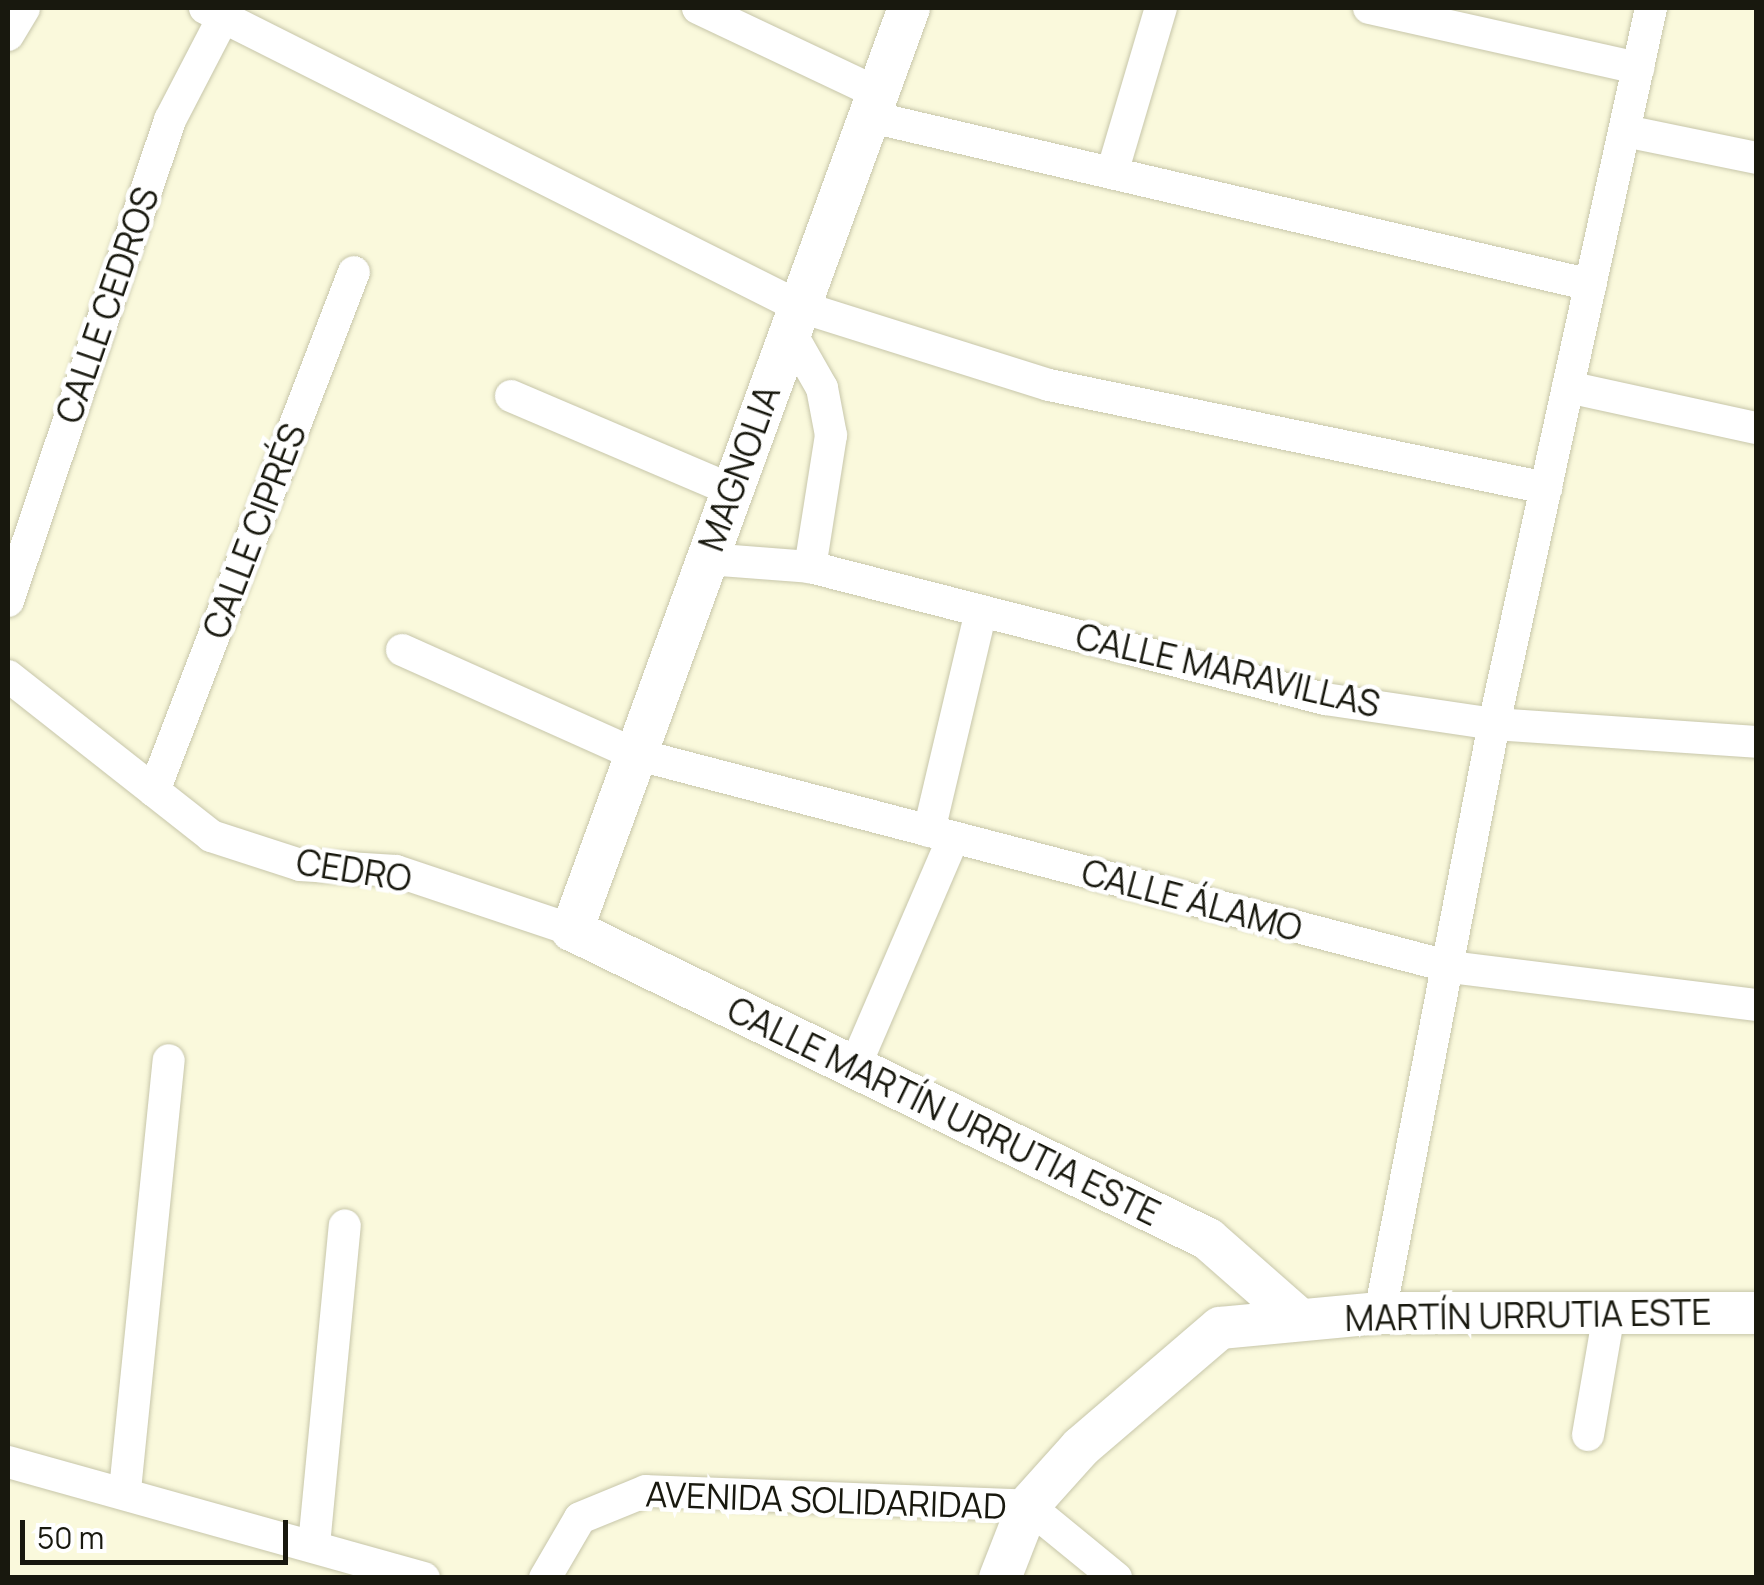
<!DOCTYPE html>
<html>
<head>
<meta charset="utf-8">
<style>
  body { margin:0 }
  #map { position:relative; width:1764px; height:1585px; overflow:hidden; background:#faf9dc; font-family:Manrope,sans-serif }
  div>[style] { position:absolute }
  .roads { filter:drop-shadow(0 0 2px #c7c6aa) drop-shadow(0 0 2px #c7c6aa) }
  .minor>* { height:32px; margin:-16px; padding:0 16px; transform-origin:16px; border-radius:16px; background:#fff }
  .tertiary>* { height:42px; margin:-21px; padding:0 21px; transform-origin:21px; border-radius:21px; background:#fff }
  span { translate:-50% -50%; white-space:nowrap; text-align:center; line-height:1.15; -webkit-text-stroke:9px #fff; paint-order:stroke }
  .street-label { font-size:35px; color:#18180e }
  .frame { position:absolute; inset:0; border:10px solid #18180e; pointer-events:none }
  .scale { position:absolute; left:20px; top:1520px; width:268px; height:45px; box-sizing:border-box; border:5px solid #18180e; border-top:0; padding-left:12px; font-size:30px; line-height:35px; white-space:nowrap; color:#18180e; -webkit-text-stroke:8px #fff; paint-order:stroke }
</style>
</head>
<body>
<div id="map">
  <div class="roads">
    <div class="minor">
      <i style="left:205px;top:8px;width:664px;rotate:26.68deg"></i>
      <i style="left:798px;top:306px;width:263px;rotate:17.5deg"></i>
      <i style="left:1049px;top:385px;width:508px;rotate:11.71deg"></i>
      <i style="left:698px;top:8px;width:197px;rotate:25.3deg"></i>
      <i style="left:1369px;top:8px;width:276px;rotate:12.6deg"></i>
      <i style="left:8px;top:35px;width:31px;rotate:-59deg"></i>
      <i style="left:867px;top:116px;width:743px;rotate:13.14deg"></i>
      <i style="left:1625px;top:131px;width:134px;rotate:11.6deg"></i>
      <i style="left:1112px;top:173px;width:172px;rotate:-73.5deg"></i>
      <i style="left:789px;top:330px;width:67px;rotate:60.4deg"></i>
      <i style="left:822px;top:388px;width:48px;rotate:79.2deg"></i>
      <i style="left:831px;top:435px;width:134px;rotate:99deg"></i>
      <i style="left:1568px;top:387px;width:192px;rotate:12.3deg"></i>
      <i style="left:511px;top:396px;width:239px;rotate:23.1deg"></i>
      <i style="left:707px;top:559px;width:103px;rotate:4.4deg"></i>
      <i style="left:810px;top:567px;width:532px;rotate:14.38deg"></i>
      <i style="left:1325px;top:699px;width:171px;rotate:8.4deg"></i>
      <i style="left:1494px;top:724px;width:263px;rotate:3.9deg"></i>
      <i style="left:8px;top:601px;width:508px;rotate:-71.39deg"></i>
      <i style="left:170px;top:120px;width:126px;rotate:-62.6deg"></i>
      <i style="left:402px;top:650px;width:255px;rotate:24.1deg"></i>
      <i style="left:635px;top:754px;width:843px;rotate:14.63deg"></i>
      <i style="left:1451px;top:967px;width:307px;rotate:7.1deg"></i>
      <i style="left:8px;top:676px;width:258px;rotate:38.2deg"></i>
      <i style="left:211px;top:836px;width:94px;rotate:18deg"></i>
      <i style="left:300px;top:865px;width:96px;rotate:3.6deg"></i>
      <i style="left:396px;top:871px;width:186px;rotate:18.5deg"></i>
      <i style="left:154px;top:791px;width:556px;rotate:-68.93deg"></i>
      <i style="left:929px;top:831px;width:226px;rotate:-76.7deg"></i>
      <i style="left:855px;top:1066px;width:248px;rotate:-66.7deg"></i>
      <i style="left:1380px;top:1313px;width:600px;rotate:-79.05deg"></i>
      <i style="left:1494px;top:724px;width:733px;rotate:-77.63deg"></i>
      <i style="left:1588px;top:1435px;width:124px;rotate:-80.2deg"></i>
      <i style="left:8px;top:1462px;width:432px;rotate:15.6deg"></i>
      <i style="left:125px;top:1490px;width:432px;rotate:-84.2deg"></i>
      <i style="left:314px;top:1545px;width:321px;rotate:-84.5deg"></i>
      <i style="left:545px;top:1578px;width:69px;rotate:-59.7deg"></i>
      <i style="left:580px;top:1518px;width:71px;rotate:-22.2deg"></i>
      <i style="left:646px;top:1491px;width:382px;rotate:2.2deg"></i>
      <i style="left:1028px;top:1506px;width:114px;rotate:39.3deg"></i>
    </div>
    <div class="tertiary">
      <i style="left:909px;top:8px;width:982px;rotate:110.08deg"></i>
      <i style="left:572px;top:930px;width:707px;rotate:25.91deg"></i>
      <i style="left:1208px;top:1239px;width:121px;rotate:41.3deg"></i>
      <i style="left:1000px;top:1578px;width:77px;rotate:-68.7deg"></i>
      <i style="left:1028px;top:1506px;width:79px;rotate:-48.1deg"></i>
      <i style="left:1081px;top:1447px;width:183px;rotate:-40.6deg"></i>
      <i style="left:1220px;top:1328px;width:161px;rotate:-5.4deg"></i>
      <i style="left:1380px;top:1313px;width:376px"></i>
    </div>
  </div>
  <div class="street-label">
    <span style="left:107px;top:305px;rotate:-71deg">CALLE CEDROS</span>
    <span style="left:739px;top:468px;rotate:-70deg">MAGNOLIA</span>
    <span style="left:254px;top:531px;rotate:-69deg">CALLE CIPRÉS</span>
    <span style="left:1228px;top:670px;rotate:13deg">CALLE MARAVILLAS</span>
    <span style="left:354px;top:870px;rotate:9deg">CEDRO</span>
    <span style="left:1192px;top:900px;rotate:15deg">CALLE ÁLAMO</span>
    <span style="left:944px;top:1111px;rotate:26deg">CALLE MARTÍN URRUTIA ESTE</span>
    <span style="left:1528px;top:1315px;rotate:-1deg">MARTÍN URRUTIA ESTE</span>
    <span style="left:826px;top:1500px;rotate:2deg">AVENIDA SOLIDARIDAD</span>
  </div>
  <div class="frame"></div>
  <div class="scale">50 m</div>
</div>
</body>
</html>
